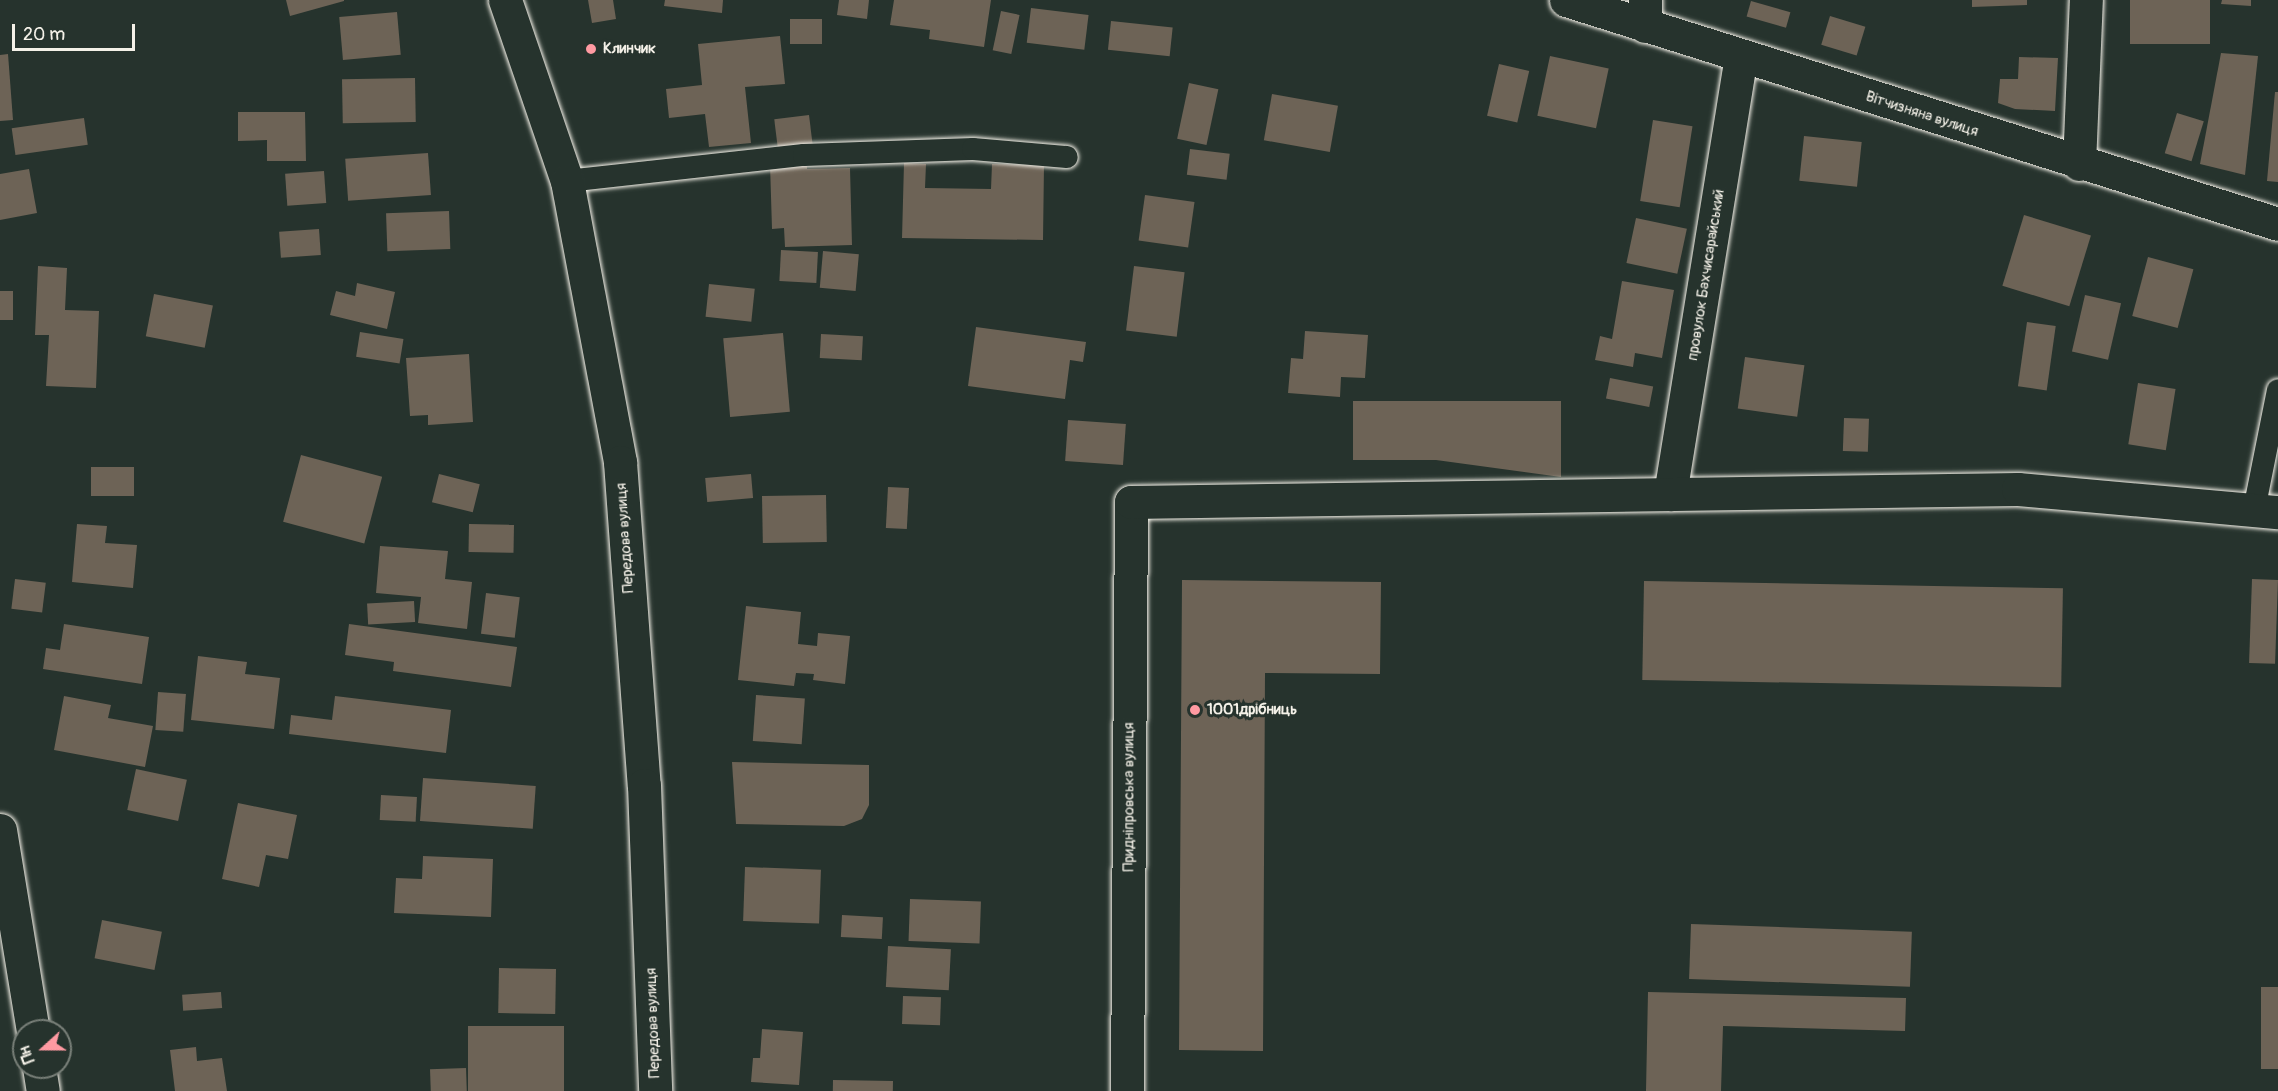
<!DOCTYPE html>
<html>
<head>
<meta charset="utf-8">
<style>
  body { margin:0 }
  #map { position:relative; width:2278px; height:1091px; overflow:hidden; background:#26332d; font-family:Pangolin,sans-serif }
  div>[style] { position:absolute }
  .building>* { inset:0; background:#6d6356; transform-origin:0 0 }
  .roads { filter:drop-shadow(0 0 2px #f4f1e8) drop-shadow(0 0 2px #f4f1e8) }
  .lane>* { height:22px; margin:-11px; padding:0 11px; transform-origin:11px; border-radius:11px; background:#26332d }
  .street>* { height:33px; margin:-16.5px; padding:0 16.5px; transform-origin:16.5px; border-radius:16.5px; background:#26332d }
  .secondary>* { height:33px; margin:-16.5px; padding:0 16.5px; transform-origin:16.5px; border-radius:16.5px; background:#26332d }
  .dots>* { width:16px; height:16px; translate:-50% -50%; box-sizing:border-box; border:3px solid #26332d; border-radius:50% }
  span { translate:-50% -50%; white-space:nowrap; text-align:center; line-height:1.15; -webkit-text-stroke:6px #26332d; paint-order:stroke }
  .poi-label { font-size:15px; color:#f4f1e8; font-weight:700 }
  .left { translate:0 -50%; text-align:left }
  .street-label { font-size:15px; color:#f4f1e8 }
  .north { position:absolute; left:12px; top:1019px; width:60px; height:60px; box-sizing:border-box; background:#26332d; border:2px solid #787f78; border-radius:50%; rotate:249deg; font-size:16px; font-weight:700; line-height:24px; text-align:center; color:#f4f1e8 }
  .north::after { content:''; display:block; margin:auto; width:21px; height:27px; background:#ff9aa2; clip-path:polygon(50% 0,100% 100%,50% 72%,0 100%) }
  .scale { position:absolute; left:12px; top:24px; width:123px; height:27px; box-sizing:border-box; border:3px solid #f4f1e8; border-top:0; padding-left:8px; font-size:18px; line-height:21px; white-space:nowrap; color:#f4f1e8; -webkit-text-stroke:4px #26332d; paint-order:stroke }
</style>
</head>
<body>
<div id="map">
  <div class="building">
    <i style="clip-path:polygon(286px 0,344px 0,344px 1px,290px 16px)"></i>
    <i style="clip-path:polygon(588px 0,613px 0,616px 19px,592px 23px)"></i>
    <i style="clip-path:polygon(665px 0,723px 0,722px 13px,664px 6px)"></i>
    <i style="clip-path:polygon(839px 0,869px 0,867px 19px,837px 15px)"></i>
    <i style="clip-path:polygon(894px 0,991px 0,984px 47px,929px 39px,930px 30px,890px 25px)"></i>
    <i style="clip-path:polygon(1972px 0,2027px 0,2027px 5px,1972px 7px)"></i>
    <i style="left:2130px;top:0;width:80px;height:44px"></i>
    <i style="clip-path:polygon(2222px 0,2251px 0,2251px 6px,2221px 4px)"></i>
    <i style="left:1751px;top:1px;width:41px;height:16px;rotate:16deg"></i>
    <i style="left:1031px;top:8px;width:58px;height:35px;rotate:7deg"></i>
    <i style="left:1001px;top:11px;width:19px;height:40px;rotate:12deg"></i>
    <i style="left:397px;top:12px;width:43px;height:58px;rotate:85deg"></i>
    <i style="left:1830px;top:16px;width:37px;height:30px;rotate:17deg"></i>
    <i style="left:790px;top:19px;width:32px;height:25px"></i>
    <i style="left:1111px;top:21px;width:62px;height:29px;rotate:6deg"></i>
    <i style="clip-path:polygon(780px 36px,785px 84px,745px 87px,751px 143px,709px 147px,705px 114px,669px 118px,666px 89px,702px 85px,698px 44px)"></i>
    <i style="clip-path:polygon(2221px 53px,2258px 56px,2245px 175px,2200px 164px)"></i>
    <i style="clip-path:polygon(8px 54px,13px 120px,0 121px,0 55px)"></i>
    <i style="left:1550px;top:56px;width:60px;height:61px;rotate:12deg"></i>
    <i style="clip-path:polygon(2019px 57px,2058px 58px,2055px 111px,2015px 109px,1998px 103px,2000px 79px,2018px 79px)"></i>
    <i style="left:1499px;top:64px;width:31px;height:53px;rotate:13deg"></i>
    <i style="left:415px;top:78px;width:44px;height:73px;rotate:89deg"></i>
    <i style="left:1189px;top:83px;width:30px;height:57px;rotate:12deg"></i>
    <i style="clip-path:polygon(2275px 92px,2278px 92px,2278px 182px,2267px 181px)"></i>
    <i style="left:1272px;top:94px;width:67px;height:47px;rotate:10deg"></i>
    <i style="clip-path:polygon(238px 112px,305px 112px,306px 161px,267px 161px,267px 140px,238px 141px)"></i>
    <i style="left:2177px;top:113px;width:28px;height:42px;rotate:17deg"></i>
    <i style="left:809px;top:115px;width:31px;height:35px;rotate:83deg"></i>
    <i style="left:84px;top:118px;width:27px;height:73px;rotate:82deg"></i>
    <i style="left:1653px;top:120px;width:40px;height:82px;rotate:9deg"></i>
    <i style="left:1804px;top:136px;width:58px;height:45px;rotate:6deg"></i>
    <i style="left:1190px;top:149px;width:40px;height:26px;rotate:7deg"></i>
    <i style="left:428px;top:153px;width:42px;height:83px;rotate:86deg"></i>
    <i style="clip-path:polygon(807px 163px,807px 169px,850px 168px,852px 245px,785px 247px,784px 228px,772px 229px,770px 164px)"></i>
    <i style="clip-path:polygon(904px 163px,926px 164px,925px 188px,991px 189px,992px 164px,1044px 165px,1043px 240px,902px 238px)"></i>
    <i style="clip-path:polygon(29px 169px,37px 213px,0 220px,0 174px)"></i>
    <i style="left:324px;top:171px;width:32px;height:39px;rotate:86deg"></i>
    <i style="left:1145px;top:195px;width:50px;height:46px;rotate:8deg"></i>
    <i style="left:449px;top:211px;width:38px;height:63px;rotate:88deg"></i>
    <i style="left:2024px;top:215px;width:70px;height:74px;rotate:17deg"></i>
    <i style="left:1636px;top:218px;width:52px;height:46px;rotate:12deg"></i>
    <i style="left:319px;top:229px;width:26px;height:40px;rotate:86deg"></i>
    <i style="left:781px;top:250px;width:37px;height:31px;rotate:3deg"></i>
    <i style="left:823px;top:251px;width:36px;height:37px;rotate:5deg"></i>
    <i style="left:2148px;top:257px;width:47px;height:61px;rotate:15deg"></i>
    <i style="clip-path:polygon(38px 266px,67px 268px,65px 310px,99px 311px,96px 388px,46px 386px,49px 335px,35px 335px)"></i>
    <i style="left:1134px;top:266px;width:51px;height:65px;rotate:7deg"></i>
    <i style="clip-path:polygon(1622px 281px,1674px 290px,1662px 358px,1635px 353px,1633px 367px,1595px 360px,1600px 336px,1612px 339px)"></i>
    <i style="clip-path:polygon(357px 283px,395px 292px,387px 329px,330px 315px,336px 291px,355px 296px)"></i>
    <i style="left:709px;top:284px;width:46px;height:33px;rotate:6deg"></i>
    <i style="left:0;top:291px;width:13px;height:29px"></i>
    <i style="left:154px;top:294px;width:60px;height:43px;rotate:11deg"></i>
    <i style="left:2085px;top:295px;width:37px;height:58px;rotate:13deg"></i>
    <i style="left:2027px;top:322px;width:29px;height:65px;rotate:8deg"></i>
    <i style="clip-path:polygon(976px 327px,1086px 342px,1083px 362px,1070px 360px,1065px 399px,968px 386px)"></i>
    <i style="clip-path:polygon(1305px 331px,1368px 335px,1365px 378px,1341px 377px,1340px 397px,1288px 393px,1291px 358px,1303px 359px)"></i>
    <i style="left:360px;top:332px;width:44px;height:25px;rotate:9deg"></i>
    <i style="left:783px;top:333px;width:79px;height:60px;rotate:85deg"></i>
    <i style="left:821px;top:334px;width:42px;height:24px;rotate:3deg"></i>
    <i style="clip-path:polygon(469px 354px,473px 422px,428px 425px,428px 415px,410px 416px,406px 358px)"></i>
    <i style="left:1745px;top:357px;width:60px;height:52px;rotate:8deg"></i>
    <i style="left:1610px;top:378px;width:44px;height:21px;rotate:11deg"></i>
    <i style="left:2138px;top:383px;width:38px;height:62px;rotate:9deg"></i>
    <i style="clip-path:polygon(1353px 401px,1561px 401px,1561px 477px,1436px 460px,1353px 460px)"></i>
    <i style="left:1844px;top:418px;width:25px;height:33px;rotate:2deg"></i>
    <i style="left:1068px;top:420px;width:58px;height:41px;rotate:4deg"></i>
    <i style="left:301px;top:455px;width:84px;height:69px;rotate:15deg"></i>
    <i style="left:91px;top:467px;width:43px;height:29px"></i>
    <i style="left:439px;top:474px;width:42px;height:29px;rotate:14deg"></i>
    <i style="left:751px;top:474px;width:24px;height:46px;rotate:85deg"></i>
    <i style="left:888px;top:487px;width:21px;height:41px;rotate:3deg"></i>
    <i style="left:826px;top:495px;width:47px;height:64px;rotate:89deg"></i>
    <i style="clip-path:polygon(77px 524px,107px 526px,105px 543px,137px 545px,133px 588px,72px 582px)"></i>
    <i style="left:469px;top:524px;width:45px;height:28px;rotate:1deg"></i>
    <i style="clip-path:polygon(380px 546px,448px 551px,445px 579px,472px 582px,467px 629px,418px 623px,421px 597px,376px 593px)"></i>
    <i style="left:15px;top:579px;width:31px;height:30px;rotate:7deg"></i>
    <i style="left:2252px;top:579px;width:26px;height:84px;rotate:2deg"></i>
    <i style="clip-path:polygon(1182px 580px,1381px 582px,1380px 674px,1265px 673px,1263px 1051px,1179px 1050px)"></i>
    <i style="left:1644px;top:581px;width:419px;height:99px;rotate:1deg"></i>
    <i style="left:486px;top:593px;width:34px;height:41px;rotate:7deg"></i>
    <i style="left:414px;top:601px;width:21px;height:47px;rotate:87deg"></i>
    <i style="clip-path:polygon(746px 606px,801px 612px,798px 644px,817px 646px,818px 633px,850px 636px,845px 684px,813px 680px,814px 674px,796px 673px,794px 686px,738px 680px)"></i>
    <i style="clip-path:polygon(64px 624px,149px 637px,142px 684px,43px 669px,46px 648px,60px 650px)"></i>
    <i style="clip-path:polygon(349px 624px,517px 647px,511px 687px,393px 671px,394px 662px,345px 655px)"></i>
    <i style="clip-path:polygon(198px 656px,247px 662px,245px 674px,280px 678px,274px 729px,191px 720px)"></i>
    <i style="left:158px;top:692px;width:28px;height:38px;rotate:4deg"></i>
    <i style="left:756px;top:695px;width:49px;height:46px;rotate:4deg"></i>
    <i style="clip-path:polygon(64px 696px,111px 705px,108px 718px,153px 726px,145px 767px,54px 750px)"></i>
    <i style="clip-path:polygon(335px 696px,451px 710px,446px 753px,289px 734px,291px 715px,332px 720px)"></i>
    <i style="clip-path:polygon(732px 762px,869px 765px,869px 805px,862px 819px,844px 826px,736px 824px)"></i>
    <i style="left:136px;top:769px;width:52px;height:42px;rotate:12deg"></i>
    <i style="left:423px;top:778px;width:113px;height:43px;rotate:4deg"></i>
    <i style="left:381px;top:795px;width:36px;height:25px;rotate:3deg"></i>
    <i style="clip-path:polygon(238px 803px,297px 815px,288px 859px,266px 855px,259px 887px,222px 879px)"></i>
    <i style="clip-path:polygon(423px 856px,493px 859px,491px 917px,394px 913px,396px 878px,422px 879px)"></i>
    <i style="left:745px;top:867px;width:76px;height:54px;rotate:2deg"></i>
    <i style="left:910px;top:899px;width:71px;height:42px;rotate:2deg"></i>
    <i style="left:842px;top:915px;width:41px;height:22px;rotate:3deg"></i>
    <i style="left:102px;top:920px;width:61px;height:39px;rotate:11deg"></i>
    <i style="left:1691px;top:924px;width:221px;height:55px;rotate:2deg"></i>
    <i style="left:888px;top:946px;width:63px;height:41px;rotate:3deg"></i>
    <i style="left:499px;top:968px;width:57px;height:45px;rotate:1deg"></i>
    <i style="left:2261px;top:987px;width:17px;height:82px"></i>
    <i style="left:221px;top:992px;width:16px;height:39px;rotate:86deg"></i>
    <i style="clip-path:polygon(1648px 992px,1906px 998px,1905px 1031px,1723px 1026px,1721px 1091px,1646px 1091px)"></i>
    <i style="left:903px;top:996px;width:38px;height:28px;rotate:2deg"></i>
    <i style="left:564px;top:1026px;width:65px;height:96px;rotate:90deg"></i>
    <i style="clip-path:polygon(762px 1029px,803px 1032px,799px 1085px,751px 1082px,753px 1058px,760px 1058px)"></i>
    <i style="clip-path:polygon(196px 1047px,197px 1061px,222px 1058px,227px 1091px,175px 1091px,170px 1050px)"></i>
    <i style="left:466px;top:1068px;width:23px;height:36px;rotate:88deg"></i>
    <i style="left:833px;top:1080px;width:60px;height:11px;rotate:1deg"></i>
  </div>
  <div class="roads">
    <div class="lane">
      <i style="left:567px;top:181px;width:238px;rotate:-6.3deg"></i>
      <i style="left:804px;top:155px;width:169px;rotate:-2deg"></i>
      <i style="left:973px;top:149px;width:94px;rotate:4.9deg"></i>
      <i style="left:2254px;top:510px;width:122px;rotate:-78.7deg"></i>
    </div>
    <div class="street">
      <i style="left:1645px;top:26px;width:26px;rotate:-90deg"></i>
      <i style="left:2079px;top:164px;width:164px;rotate:-87.6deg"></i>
      <i style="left:1670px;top:494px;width:444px;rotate:-80.8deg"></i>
      <i style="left:0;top:830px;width:204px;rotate:80.7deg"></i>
      <i style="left:39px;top:1067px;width:24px;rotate:81deg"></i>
      <i style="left:1127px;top:1091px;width:589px;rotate:-89.61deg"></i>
      <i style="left:1131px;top:502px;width:887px;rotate:-0.84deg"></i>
      <i style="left:2018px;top:489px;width:261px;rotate:5.1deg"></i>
    </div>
    <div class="secondary">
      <i style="left:505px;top:0;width:191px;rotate:71.1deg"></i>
      <i style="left:567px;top:181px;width:286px;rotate:79.3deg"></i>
      <i style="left:620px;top:462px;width:324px;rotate:85.8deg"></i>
      <i style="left:644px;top:785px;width:306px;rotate:87.9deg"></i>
      <i style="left:1566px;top:0;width:746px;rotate:17.46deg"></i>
    </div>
  </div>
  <div class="dots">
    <i style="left:591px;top:49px;background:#ff9aa2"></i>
    <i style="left:1195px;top:710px;background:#ff9aa2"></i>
  </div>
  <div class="poi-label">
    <span class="left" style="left:603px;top:49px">Клинчик</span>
    <span class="left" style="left:1207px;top:710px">1001дрібниць</span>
  </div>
  <div class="street-label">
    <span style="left:1922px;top:114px;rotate:18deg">Вітчизняна вулиця</span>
    <span style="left:1706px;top:275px;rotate:-81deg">провулок Бахчисарайський</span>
    <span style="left:625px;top:538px;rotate:-94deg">Передова вулиця</span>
    <span style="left:1129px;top:797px;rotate:-90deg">Придніпровська вулиця</span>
    <span style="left:653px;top:1023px;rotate:-92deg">Передова вулиця</span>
  </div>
  <div class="north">Пн</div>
  <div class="scale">20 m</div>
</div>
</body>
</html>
